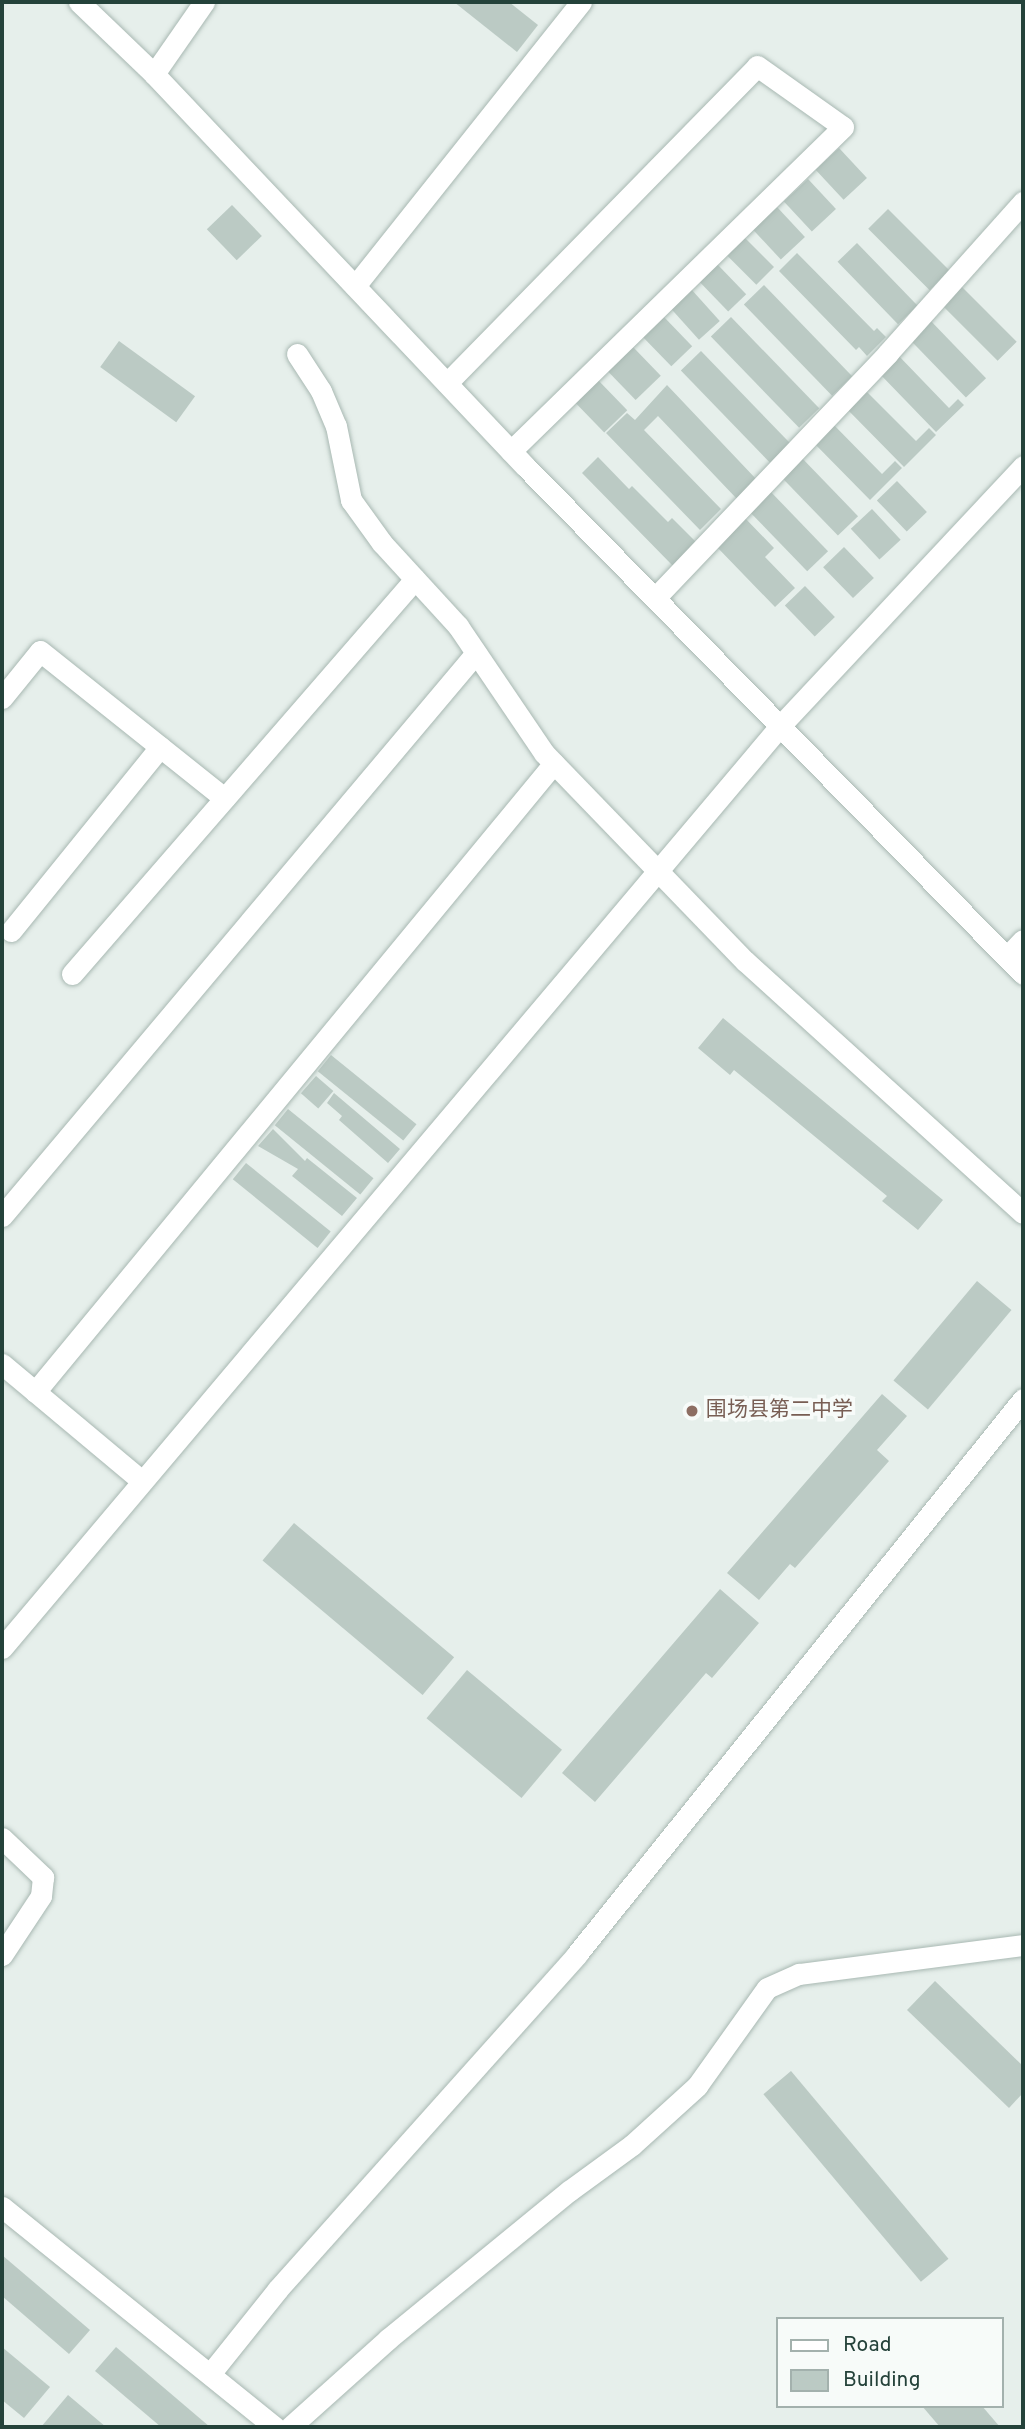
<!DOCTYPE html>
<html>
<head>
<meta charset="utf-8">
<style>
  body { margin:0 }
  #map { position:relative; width:1025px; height:2429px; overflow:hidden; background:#e6efeb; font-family:Overpass,"Noto Sans SC",sans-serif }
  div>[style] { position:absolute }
  .building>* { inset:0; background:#bbcac4; transform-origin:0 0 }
  .roads { filter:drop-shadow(0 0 2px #a8b8b2) drop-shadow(0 0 2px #a8b8b2) }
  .street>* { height:21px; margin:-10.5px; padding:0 10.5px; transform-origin:10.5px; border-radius:10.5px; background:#fff }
  .dots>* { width:19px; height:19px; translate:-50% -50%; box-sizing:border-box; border:4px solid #f7fbf9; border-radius:50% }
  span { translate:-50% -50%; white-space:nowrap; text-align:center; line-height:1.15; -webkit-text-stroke:7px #f7fbf9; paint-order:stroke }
  .education-label { font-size:21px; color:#785e54 }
  .left { translate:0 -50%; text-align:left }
  .frame { position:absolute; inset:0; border:4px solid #24423a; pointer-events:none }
  .legend { position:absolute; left:776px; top:2317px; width:228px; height:91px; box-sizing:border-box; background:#f7fbf9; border:2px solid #a3b1ad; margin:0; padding:9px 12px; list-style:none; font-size:21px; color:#24423a }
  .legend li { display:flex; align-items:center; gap:14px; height:35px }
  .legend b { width:35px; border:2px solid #a3b1ad }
</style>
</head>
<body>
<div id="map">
  <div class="building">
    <i style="clip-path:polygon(454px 2px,509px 2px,538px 25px,517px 52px)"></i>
    <i style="left:839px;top:148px;width:41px;height:32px;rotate:47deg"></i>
    <i style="left:808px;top:179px;width:41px;height:33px;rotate:47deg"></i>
    <i style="left:232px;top:205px;width:43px;height:35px;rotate:46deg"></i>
    <i style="left:777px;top:207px;width:41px;height:33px;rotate:47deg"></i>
    <i style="left:888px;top:209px;width:87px;height:28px;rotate:45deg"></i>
    <i style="left:745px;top:238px;width:41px;height:25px;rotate:45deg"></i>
    <i style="left:857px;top:243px;width:87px;height:27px;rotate:46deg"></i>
    <i style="clip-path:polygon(797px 253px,874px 331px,877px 328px,886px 337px,867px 356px,859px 347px,856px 350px,779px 271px)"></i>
    <i style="left:717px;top:264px;width:42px;height:25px;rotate:46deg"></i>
    <i style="left:958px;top:283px;width:83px;height:27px;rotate:45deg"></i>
    <i style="left:764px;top:285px;width:127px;height:28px;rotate:46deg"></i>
    <i style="left:691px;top:289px;width:43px;height:28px;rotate:48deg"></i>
    <i style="left:663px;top:316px;width:42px;height:29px;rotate:46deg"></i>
    <i style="left:731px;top:317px;width:127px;height:28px;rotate:46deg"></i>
    <i style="left:927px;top:317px;width:85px;height:28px;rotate:46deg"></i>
    <i style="left:119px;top:341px;width:94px;height:32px;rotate:36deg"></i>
    <i style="left:633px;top:347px;width:40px;height:35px;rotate:46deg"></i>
    <i style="left:701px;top:351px;width:129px;height:28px;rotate:46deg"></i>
    <i style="clip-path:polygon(896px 353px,949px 408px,958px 399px,964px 405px,936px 432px,877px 371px)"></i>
    <i style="left:596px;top:378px;width:45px;height:32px;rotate:46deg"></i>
    <i style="clip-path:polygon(667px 385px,757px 480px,737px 499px,658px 416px,644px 430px,721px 509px,700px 530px,606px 433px,627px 413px,635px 420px)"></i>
    <i style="clip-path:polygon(862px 387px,916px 441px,929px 428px,936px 435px,904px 467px,845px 407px)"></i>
    <i style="clip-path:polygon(830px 421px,882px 474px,895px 461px,902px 468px,870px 500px,811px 440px)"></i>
    <i style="left:799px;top:455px;width:85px;height:28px;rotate:46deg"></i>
    <i style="clip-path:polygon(598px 457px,629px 489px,632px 486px,668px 522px,672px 518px,697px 543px,673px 566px,582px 473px)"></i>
    <i style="left:897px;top:481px;width:43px;height:28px;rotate:46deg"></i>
    <i style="left:769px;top:490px;width:85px;height:29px;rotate:46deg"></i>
    <i style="left:872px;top:509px;width:42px;height:29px;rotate:47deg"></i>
    <i style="clip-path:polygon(744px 517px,774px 548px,765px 557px,795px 588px,775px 607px,715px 545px)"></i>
    <i style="left:844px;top:547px;width:43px;height:29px;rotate:46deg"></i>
    <i style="left:805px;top:586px;width:43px;height:28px;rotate:46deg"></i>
    <i style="clip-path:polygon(723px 1018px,943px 1200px,918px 1230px,882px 1201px,887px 1196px,734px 1070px,730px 1075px,698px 1048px)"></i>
    <i style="left:331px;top:1055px;width:110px;height:21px;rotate:39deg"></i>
    <i style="left:316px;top:1076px;width:23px;height:23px;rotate:41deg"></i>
    <i style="clip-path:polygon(334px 1093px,400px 1149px,388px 1163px,339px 1120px,342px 1116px,327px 1103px)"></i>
    <i style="left:288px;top:1109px;width:110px;height:21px;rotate:39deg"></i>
    <i style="clip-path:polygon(273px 1129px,305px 1161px,307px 1158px,357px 1198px,342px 1216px,292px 1176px,298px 1169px,258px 1146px)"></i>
    <i style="left:246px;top:1163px;width:109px;height:21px;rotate:39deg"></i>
    <i style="left:977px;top:1281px;width:45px;height:130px;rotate:40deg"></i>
    <i style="clip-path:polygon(882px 1394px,907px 1416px,877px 1450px,889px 1461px,795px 1568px,790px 1564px,759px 1600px,727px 1573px)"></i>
    <i style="left:294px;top:1523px;width:209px;height:49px;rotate:40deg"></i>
    <i style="clip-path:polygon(720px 1589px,759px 1623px,712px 1678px,706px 1673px,595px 1802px,562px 1773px)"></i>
    <i style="left:467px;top:1670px;width:124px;height:63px;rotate:40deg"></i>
    <i style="clip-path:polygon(935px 1981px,1023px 2066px,1023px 2093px,1009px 2108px,907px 2010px)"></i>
    <i style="left:791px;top:2071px;width:245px;height:36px;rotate:50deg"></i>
    <i style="clip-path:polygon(2px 2255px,90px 2330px,69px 2354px,2px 2296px)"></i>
    <i style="clip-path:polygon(2px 2347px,50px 2387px,24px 2418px,2px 2400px)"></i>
    <i style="clip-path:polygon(116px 2347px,210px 2427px,161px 2427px,95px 2371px)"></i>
    <i style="clip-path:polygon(68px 2395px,106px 2427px,41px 2427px)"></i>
    <i style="clip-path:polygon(922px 2406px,982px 2406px,1000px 2427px,940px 2427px)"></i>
  </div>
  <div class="roads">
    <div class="street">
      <i style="left:79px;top:2px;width:104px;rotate:43.8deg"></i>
      <i style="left:154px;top:74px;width:540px;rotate:46.58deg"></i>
      <i style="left:525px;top:466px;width:711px;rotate:45.57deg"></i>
      <i style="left:154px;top:74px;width:88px;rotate:-55.2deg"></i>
      <i style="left:355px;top:286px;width:363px;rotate:-51.5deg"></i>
      <i style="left:297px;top:354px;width:44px;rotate:57deg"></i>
      <i style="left:321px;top:391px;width:38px;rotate:67deg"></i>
      <i style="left:336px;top:426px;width:76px;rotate:78.5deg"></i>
      <i style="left:351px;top:500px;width:53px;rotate:54.2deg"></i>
      <i style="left:382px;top:543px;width:113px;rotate:47.5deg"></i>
      <i style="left:458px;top:626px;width:153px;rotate:55.9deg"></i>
      <i style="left:544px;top:753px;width:289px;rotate:46deg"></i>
      <i style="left:745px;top:961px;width:375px;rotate:42.2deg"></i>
      <i style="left:447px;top:383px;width:443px;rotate:-45.6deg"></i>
      <i style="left:757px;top:66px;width:105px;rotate:35.3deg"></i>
      <i style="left:843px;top:127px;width:464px;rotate:135.7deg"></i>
      <i style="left:655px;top:598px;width:338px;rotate:-46.4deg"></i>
      <i style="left:888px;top:353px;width:203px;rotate:-48.2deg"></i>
      <i style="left:2px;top:698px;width:60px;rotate:-51deg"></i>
      <i style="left:40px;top:651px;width:236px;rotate:38.6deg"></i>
      <i style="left:11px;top:931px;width:237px;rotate:-51deg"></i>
      <i style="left:1007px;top:957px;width:23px;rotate:-47deg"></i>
      <i style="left:72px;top:974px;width:523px;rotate:-49.03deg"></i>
      <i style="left:2px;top:1216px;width:736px;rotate:-49.91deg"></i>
      <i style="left:2px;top:1364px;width:182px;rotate:39.9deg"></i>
      <i style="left:35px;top:1392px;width:815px;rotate:-50.47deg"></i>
      <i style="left:2px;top:1648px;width:1206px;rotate:-49.84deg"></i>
      <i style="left:780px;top:726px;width:356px;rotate:-46.9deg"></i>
      <i style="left:2px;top:1838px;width:57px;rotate:43.6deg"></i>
      <i style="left:43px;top:1877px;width:19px;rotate:96deg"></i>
      <i style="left:41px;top:1896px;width:71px;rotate:123.5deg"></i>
      <i style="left:2px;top:2207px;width:351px;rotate:38.9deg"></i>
      <i style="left:210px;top:2374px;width:109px;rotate:-51.3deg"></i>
      <i style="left:278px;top:2289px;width:449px;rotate:-48.2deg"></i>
      <i style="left:577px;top:1954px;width:712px;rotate:-51.21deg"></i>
      <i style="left:290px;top:2427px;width:132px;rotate:-41.9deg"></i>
      <i style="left:388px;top:2339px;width:234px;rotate:-39.3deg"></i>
      <i style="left:569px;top:2191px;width:78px;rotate:-36.1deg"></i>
      <i style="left:632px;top:2145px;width:88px;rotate:-42.2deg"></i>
      <i style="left:697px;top:2086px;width:120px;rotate:-54.5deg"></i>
      <i style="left:767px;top:1988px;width:35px;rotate:-24deg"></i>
      <i style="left:799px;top:1974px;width:226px;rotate:-7.4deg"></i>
    </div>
  </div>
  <div class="dots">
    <i style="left:692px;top:1411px;background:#8d6e63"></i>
  </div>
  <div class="education-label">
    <span class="left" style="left:706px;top:1411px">围场县第二中学</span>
  </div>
  <div class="frame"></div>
  <ul class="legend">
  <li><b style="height:9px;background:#fff"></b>Road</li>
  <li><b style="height:19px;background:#bbcac4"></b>Building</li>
  </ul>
</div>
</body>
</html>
